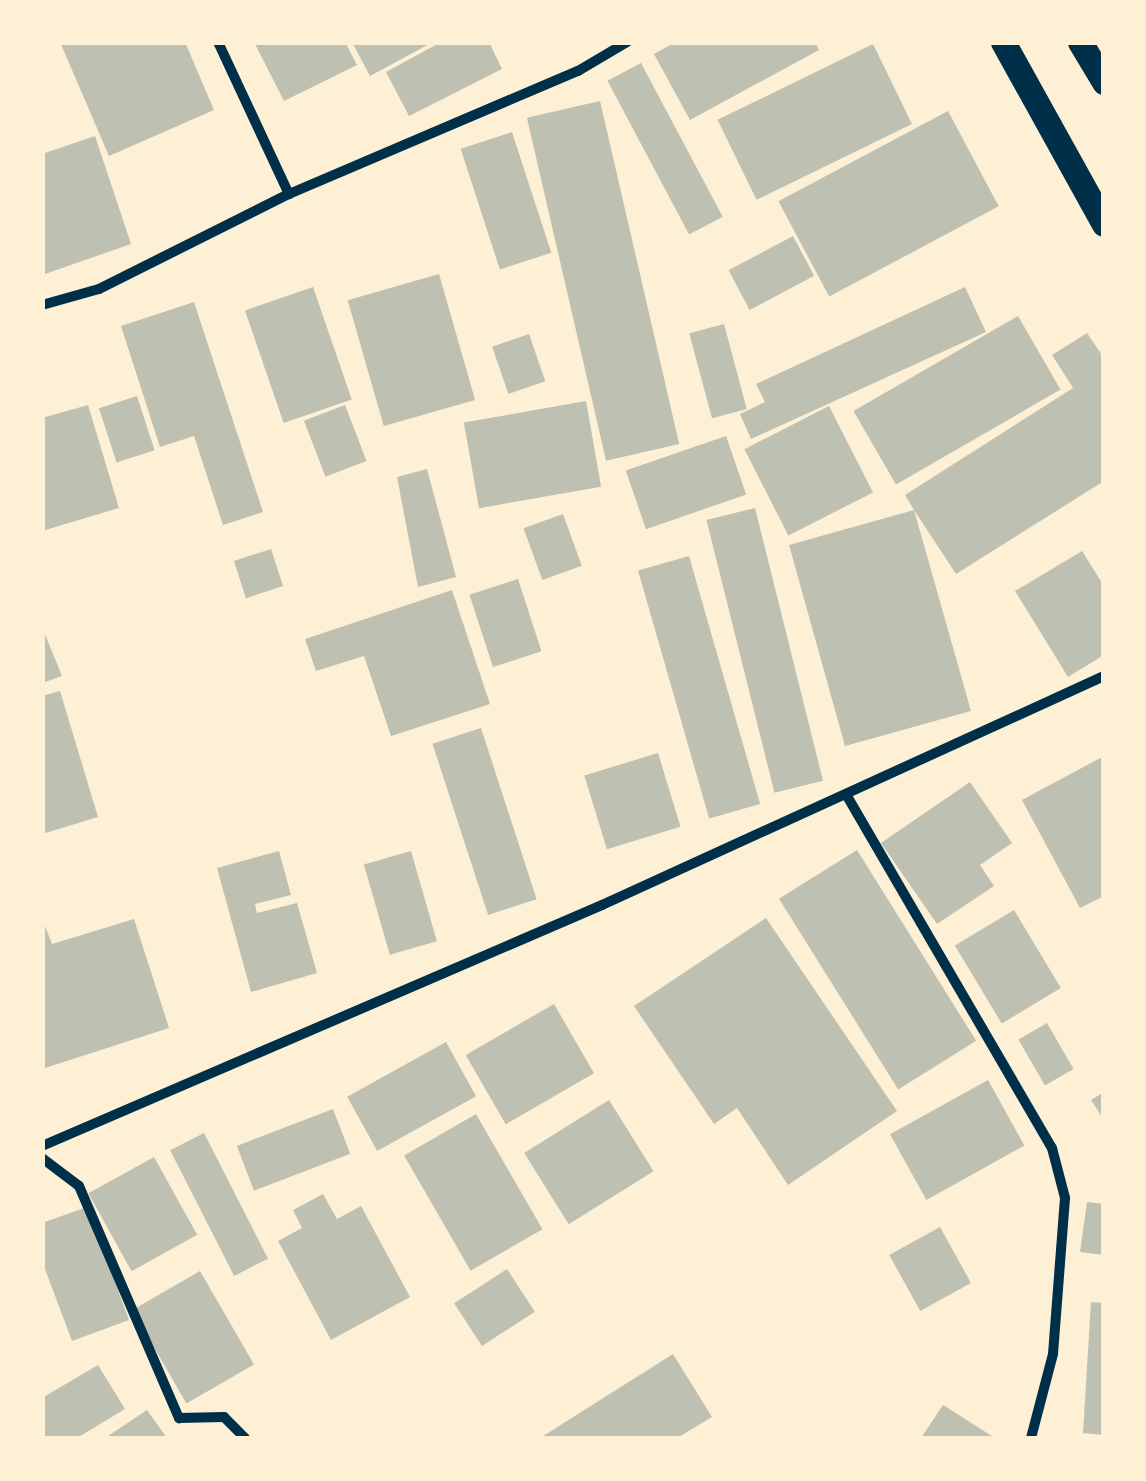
<!DOCTYPE html>
<html>
<head>
<meta charset="utf-8">
<style>
  body { margin:0 }
  #map { position:relative; width:1146px; height:1481px; overflow:hidden; background:#fdf0d5; font-family:"Zilla Slab",serif }
  div>[style] { position:absolute }
  .building>* { inset:0; background:#bec0b2; transform-origin:0 0 }
  .minor>* { height:10px; margin:-5px; padding:0 5px; transform-origin:5px; border-radius:5px; background:#003049 }
  .primary>* { height:25px; margin:-12.5px; padding:0 12.5px; transform-origin:12.5px; border-radius:12.5px; background:#003049 }
  span { translate:-50% -50%; white-space:nowrap; text-align:center; line-height:1.15; -webkit-text-stroke:10px #fdf0d5; paint-order:stroke }
  .frame { position:absolute; inset:0; border:45px solid #fdf0d5; pointer-events:none }
</style>
</head>
<body>
<div id="map">
  <div class="building">
    <i style="clip-path:polygon(60px 42px,185px 42px,214px 110px,109px 156px)"></i>
    <i style="clip-path:polygon(254px 42px,345px 42px,357px 65px,284px 101px)"></i>
    <i style="clip-path:polygon(352px 42px,433px 42px,370px 76px)"></i>
    <i style="clip-path:polygon(441px 42px,489px 42px,502px 69px,409px 116px,386px 72px)"></i>
    <i style="clip-path:polygon(676px 42px,815px 42px,819px 50px,690px 120px,654px 54px)"></i>
    <i style="left:873px;top:44px;width:89px;height:173px;rotate:64deg"></i>
    <i style="left:641px;top:63px;width:174px;height:38px;rotate:62deg"></i>
    <i style="left:600px;top:101px;width:352px;height:75px;rotate:77deg"></i>
    <i style="left:948px;top:111px;width:108px;height:192px;rotate:62deg"></i>
    <i style="left:512px;top:132px;width:127px;height:54px;rotate:72deg"></i>
    <i style="clip-path:polygon(95px 136px,131px 244px,42px 275px,42px 154px)"></i>
    <i style="left:793px;top:236px;width:45px;height:73px;rotate:62deg"></i>
    <i style="left:439px;top:274px;width:131px;height:95px;rotate:74deg"></i>
    <i style="left:313px;top:287px;width:119px;height:72px;rotate:71deg"></i>
    <i style="clip-path:polygon(965px 287px,986px 332px,751px 439px,740px 414px,765px 402px,756px 384px)"></i>
    <i style="clip-path:polygon(194px 302px,263px 512px,223px 525px,194px 436px,160px 447px,121px 326px)"></i>
    <i style="left:1018px;top:316px;width:85px;height:190px;rotate:60deg"></i>
    <i style="left:724px;top:324px;width:88px;height:36px;rotate:75deg"></i>
    <i style="clip-path:polygon(1087px 333px,1104px 358px,1104px 481px,956px 574px,914px 510px,971px 711px,845px 746px,789px 545px,914px 510px,905px 495px,1073px 388px,1052px 355px)"></i>
    <i style="left:529px;top:334px;width:50px;height:39px;rotate:71deg"></i>
    <i style="left:137px;top:396px;width:57px;height:40px;rotate:72deg"></i>
    <i style="left:586px;top:401px;width:87px;height:124px;rotate:80deg"></i>
    <i style="clip-path:polygon(88px 405px,119px 508px,42px 531px,42px 418px)"></i>
    <i style="left:345px;top:405px;width:60px;height:44px;rotate:69deg"></i>
    <i style="left:829px;top:406px;width:97px;height:95px;rotate:63deg"></i>
    <i style="left:726px;top:436px;width:62px;height:106px;rotate:71deg"></i>
    <i style="clip-path:polygon(427px 469px,456px 577px,418px 587px,397px 477px)"></i>
    <i style="left:755px;top:508px;width:281px;height:50px;rotate:76deg"></i>
    <i style="left:563px;top:514px;width:55px;height:42px;rotate:70deg"></i>
    <i style="left:271px;top:549px;width:39px;height:39px;rotate:72deg"></i>
    <i style="clip-path:polygon(1082px 551px,1104px 586px,1104px 655px,1068px 677px,1015px 591px)"></i>
    <i style="left:689px;top:556px;width:258px;height:53px;rotate:74deg"></i>
    <i style="left:518px;top:579px;width:76px;height:51px;rotate:72deg"></i>
    <i style="clip-path:polygon(452px 590px,490px 704px,391px 736px,364px 656px,316px 671px,305px 639px)"></i>
    <i style="clip-path:polygon(42px 627px,62px 676px,42px 683px)"></i>
    <i style="clip-path:polygon(60px 691px,98px 817px,42px 834px,42px 696px)"></i>
    <i style="left:481px;top:728px;width:180px;height:51px;rotate:72deg"></i>
    <i style="left:658px;top:753px;width:77px;height:77px;rotate:73deg"></i>
    <i style="clip-path:polygon(1104px 756px,1104px 896px,1080px 908px,1022px 800px)"></i>
    <i style="clip-path:polygon(970px 782px,1012px 843px,980px 865px,994px 886px,937px 924px,881px 843px)"></i>
    <i style="left:857px;top:850px;width:225px;height:92px;rotate:58deg"></i>
    <i style="clip-path:polygon(279px 851px,291px 895px,255px 904px,257px 913px,297px 903px,317px 973px,251px 992px,217px 868px)"></i>
    <i style="left:411px;top:851px;width:94px;height:49px;rotate:74deg"></i>
    <i style="left:1014px;top:910px;width:91px;height:69px;rotate:59deg"></i>
    <i style="clip-path:polygon(42px 918px,52px 944px,134px 919px,169px 1028px,42px 1069px)"></i>
    <i style="clip-path:polygon(766px 918px,897px 1111px,788px 1185px,737px 1108px,714px 1124px,634px 1006px)"></i>
    <i style="left:554px;top:1004px;width:80px;height:102px;rotate:60deg"></i>
    <i style="left:1047px;top:1023px;width:53px;height:33px;rotate:60deg"></i>
    <i style="left:446px;top:1042px;width:62px;height:113px;rotate:61deg"></i>
    <i style="left:988px;top:1080px;width:75px;height:112px;rotate:61deg"></i>
    <i style="clip-path:polygon(1104px 1092px,1104px 1120px,1091px 1100px)"></i>
    <i style="left:609px;top:1100px;width:84px;height:100px;rotate:58deg"></i>
    <i style="left:333px;top:1109px;width:48px;height:103px;rotate:69deg"></i>
    <i style="left:476px;top:1114px;width:133px;height:83px;rotate:60deg"></i>
    <i style="left:204px;top:1133px;width:141px;height:38px;rotate:63deg"></i>
    <i style="left:154px;top:1157px;width:89px;height:75px;rotate:61deg"></i>
    <i style="clip-path:polygon(323px 1194px,337px 1219px,361px 1206px,410px 1297px,331px 1340px,278px 1241px,302px 1228px,293px 1210px)"></i>
    <i style="clip-path:polygon(1087px 1202px,1104px 1204px,1104px 1255px,1080px 1252px)"></i>
    <i style="clip-path:polygon(87px 1207px,129px 1320px,72px 1341px,42px 1261px,42px 1223px)"></i>
    <i style="left:940px;top:1227px;width:64px;height:58px;rotate:61deg"></i>
    <i style="left:507px;top:1269px;width:51px;height:63px;rotate:57deg"></i>
    <i style="left:200px;top:1271px;width:108px;height:78px;rotate:60deg"></i>
    <i style="clip-path:polygon(1091px 1302px,1104px 1303px,1104px 1435px,1083px 1433px)"></i>
    <i style="clip-path:polygon(673px 1354px,712px 1417px,677px 1438px,540px 1438px)"></i>
    <i style="clip-path:polygon(98px 1365px,125px 1409px,77px 1438px,42px 1438px,42px 1398px)"></i>
    <i style="clip-path:polygon(943px 1405px,995px 1438px,921px 1438px)"></i>
    <i style="clip-path:polygon(147px 1410px,167px 1438px,105px 1438px)"></i>
  </div>
  <div class="minor">
    <i style="left:218px;top:42px;width:168px;rotate:65deg"></i>
    <i style="left:42px;top:305px;width:59px;rotate:-15.7deg"></i>
    <i style="left:99px;top:289px;width:212px;rotate:-26.6deg"></i>
    <i style="left:289px;top:194px;width:314px;rotate:-23.1deg"></i>
    <i style="left:578px;top:71px;width:57px;rotate:-30.6deg"></i>
    <i style="left:847px;top:796px;width:407px;rotate:59.8deg"></i>
    <i style="left:1052px;top:1148px;width:52px;rotate:75.4deg"></i>
    <i style="left:1065px;top:1198px;width:156px;rotate:94.4deg"></i>
    <i style="left:1053px;top:1354px;width:87px;rotate:104.7deg"></i>
    <i style="left:42px;top:1146px;width:610px;rotate:-23.28deg"></i>
    <i style="left:602px;top:905px;width:552px;rotate:-24.52deg"></i>
    <i style="left:42px;top:1158px;width:46px;rotate:37.1deg"></i>
    <i style="left:79px;top:1186px;width:253px;rotate:66.7deg"></i>
    <i style="left:179px;top:1418px;width:45px;rotate:-1.3deg"></i>
    <i style="left:224px;top:1417px;width:30px;rotate:45deg"></i>
  </div>
  <div class="primary">
    <i style="left:1003px;top:42px;width:208px;rotate:61deg"></i>
    <i style="left:1080px;top:42px;width:47px;rotate:59deg"></i>
  </div>
  <div class="frame"></div>
</div>
</body>
</html>
